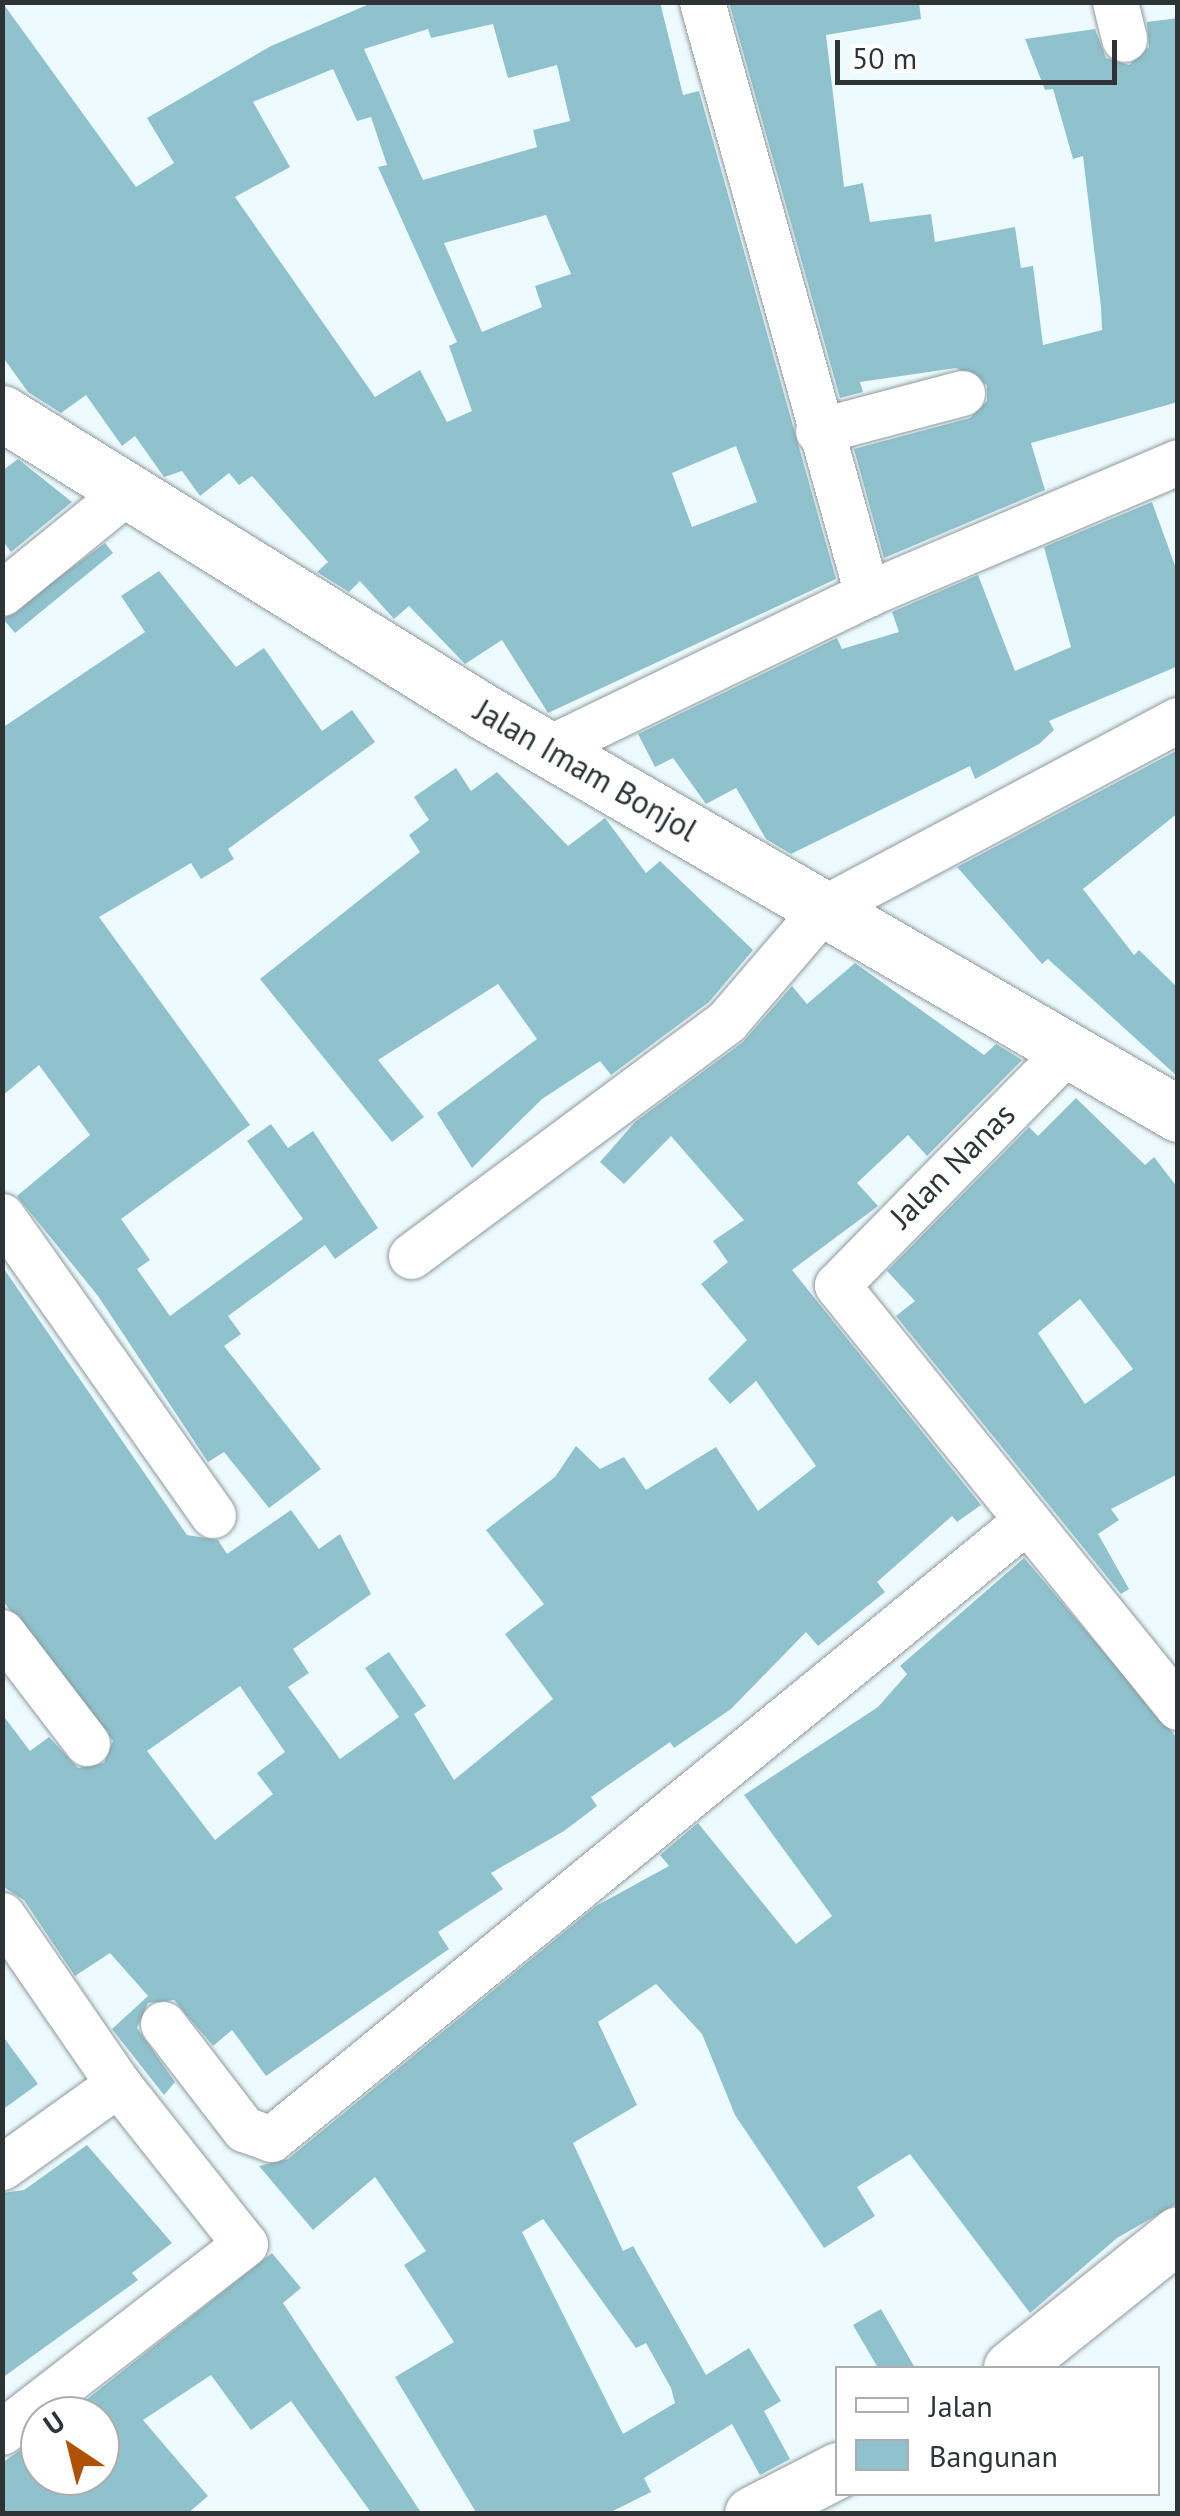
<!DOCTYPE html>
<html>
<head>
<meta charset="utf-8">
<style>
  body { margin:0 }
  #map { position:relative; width:1180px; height:2516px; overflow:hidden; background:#eefbfe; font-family:"PT Sans",sans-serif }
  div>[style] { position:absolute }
  .building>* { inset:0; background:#90c2cd }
  .roads { filter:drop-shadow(0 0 2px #8d999c) drop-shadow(0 0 2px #8d999c) }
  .minor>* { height:45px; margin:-22.5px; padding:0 22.5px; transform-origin:22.5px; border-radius:22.5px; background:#fff }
  .tertiary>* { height:55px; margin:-27.5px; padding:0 27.5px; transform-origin:27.5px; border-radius:27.5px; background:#fff }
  span { translate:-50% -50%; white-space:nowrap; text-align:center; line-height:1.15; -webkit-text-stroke:8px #fff; paint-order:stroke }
  .street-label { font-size:32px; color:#2e3335 }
  .frame { position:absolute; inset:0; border:5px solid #2e3335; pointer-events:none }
  .legend { position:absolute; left:835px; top:2366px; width:325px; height:130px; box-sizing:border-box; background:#fff; border:2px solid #abadae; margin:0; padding:12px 18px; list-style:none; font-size:30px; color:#2e3335 }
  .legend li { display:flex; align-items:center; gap:20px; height:50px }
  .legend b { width:50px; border:2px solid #abadae }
  .north { position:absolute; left:20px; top:2396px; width:100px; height:100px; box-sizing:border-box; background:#fff; border:2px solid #abadae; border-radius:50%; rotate:325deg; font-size:28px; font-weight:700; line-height:40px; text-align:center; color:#2e3335 }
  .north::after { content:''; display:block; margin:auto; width:35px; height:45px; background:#b15105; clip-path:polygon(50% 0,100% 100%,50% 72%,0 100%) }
  .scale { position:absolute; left:835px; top:40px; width:282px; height:45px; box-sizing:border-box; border:5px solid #2e3335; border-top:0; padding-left:12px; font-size:30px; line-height:35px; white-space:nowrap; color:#2e3335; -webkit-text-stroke:8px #fff; paint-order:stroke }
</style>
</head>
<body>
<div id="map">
  <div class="building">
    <i style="clip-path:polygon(evenodd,2px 2px,136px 187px,174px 163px,147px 118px,271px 46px,374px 2px,660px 2px,683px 95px,699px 91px,836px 579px,548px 713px,502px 640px,465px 664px,409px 606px,394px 619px,360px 581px,349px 592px,317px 572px,328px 562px,252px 476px,239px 485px,229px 473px,200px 496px,182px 471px,164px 477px,135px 436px,122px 446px,86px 395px,61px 413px,28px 392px,2px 356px,2px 2px,493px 24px,508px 78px,557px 65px,570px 121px,533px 130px,537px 147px,423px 180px,364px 49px,428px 29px,431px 38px,493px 24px,2px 2px,333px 69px,357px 121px,371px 117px,387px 165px,378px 167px,457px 342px,449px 346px,472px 411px,447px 422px,420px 370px,375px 397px,235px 197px,290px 167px,253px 102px,333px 69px,2px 2px,546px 215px,571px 274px,535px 286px,542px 307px,482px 332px,444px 243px,546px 215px,2px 2px,736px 446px,757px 502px,692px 527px,672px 473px,736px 446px)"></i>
    <i style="clip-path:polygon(729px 2px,919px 2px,921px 19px,826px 35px,844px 187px,863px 183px,870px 222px,931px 214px,935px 242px,1015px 227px,1021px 268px,1033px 266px,1043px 345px,1102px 330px,1101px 307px,1083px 156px,1073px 159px,1053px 89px,1045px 90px,1025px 39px,1095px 29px,1106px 58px,1129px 65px,1149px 47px,1147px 22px,1178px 18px,1178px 402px,1031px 443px,1045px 490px,884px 558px,854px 449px,970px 418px,987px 401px,987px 385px,956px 368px,860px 382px,863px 392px,840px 398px)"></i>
    <i style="clip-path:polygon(18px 459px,72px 502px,11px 552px,2px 540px,2px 471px)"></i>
    <i style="clip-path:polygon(1152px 502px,1178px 574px,1178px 666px,1049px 721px,1054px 730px,1039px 744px,975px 779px,970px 766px,791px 854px,766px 839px,736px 788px,706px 804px,673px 758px,655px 767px,638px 734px,837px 638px,842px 649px,899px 632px,892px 612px,978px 575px,1015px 671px,1071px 647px,1044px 547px)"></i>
    <i style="clip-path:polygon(105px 543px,113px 553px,15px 633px,3px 619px)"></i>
    <i style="clip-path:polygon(159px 571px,236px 667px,264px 648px,322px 731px,352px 710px,375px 742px,228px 849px,234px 859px,201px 879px,191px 863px,99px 917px,250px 1125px,121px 1219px,150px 1260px,137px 1269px,170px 1316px,303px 1219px,247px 1141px,271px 1124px,288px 1148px,313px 1131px,378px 1228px,335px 1259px,325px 1245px,228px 1316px,241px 1334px,224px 1346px,321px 1469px,269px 1508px,224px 1452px,208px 1462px,98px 1296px,17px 1196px,90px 1135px,39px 1065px,2px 1096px,2px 728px,145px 632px,121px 596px)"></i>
    <i style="clip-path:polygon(1178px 750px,1178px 813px,1083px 889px,1134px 955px,1139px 950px,1178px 988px,1178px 1077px,1048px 959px,1042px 964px,957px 867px)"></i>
    <i style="clip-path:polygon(456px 768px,471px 791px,497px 772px,568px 846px,605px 818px,646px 873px,660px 861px,753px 950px,709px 1002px,611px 1075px,600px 1061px,542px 1099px,472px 1168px,437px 1113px,537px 1039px,498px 984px,378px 1060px,424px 1117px,392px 1142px,260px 979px,420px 852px,409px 835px,429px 820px,414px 797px)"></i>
    <i style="clip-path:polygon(evenodd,855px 963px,984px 1055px,996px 1044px,1022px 1060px,927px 1156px,908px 1135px,857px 1183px,878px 1206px,792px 1270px,981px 1505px,957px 1522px,952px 1516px,877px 1582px,885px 1592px,818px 1646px,806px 1632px,731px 1709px,674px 1748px,670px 1742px,591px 1797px,597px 1806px,564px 1831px,491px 1873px,503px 1889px,438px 1932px,449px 1949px,266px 2076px,232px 2030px,213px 2046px,174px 2000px,148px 2003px,137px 2028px,175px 2082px,164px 2095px,112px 2029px,148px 1996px,110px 1953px,75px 1976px,24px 1900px,2px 1886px,2px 1714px,30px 1751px,49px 1737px,78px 1768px,104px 1763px,113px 1741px,2px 1600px,2px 1266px,187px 1535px,218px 1540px,227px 1554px,291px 1510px,319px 1549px,340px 1534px,371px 1594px,293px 1649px,309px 1673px,288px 1687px,340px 1759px,399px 1717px,365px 1668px,389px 1652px,426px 1706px,414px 1714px,454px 1780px,553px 1699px,505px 1634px,544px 1604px,486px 1530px,555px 1477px,576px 1446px,600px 1469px,624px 1457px,646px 1490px,716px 1447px,758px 1511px,816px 1466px,756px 1381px,730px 1404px,708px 1379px,747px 1340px,701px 1284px,728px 1262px,713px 1241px,744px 1220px,671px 1136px,624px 1184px,600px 1162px,635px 1122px,743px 1042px,792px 986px,807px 1004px,855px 963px,240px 1686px,285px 1752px,257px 1773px,273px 1794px,215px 1840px,147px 1751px,240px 1686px)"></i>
    <i style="clip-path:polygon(evenodd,1076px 1098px,1145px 1165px,1154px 1157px,1178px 1188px,1178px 1474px,1111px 1509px,1119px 1520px,1098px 1534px,1129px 1589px,1121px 1594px,896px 1316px,915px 1301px,887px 1271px,1029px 1127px,1038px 1136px,1076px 1098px,1080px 1299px,1133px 1369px,1085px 1404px,1038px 1333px,1080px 1299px)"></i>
    <i style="clip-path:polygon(evenodd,1024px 1558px,1178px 1739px,1178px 2203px,1117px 2238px,1030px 2313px,910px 2154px,857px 2187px,875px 2216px,824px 2248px,735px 2115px,702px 2034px,656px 1984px,598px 2022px,637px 2105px,573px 2143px,623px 2251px,633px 2246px,706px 2375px,749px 2348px,781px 2401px,764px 2411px,790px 2459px,760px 2475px,732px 2424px,644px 2478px,651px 2492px,607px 2514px,477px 2514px,395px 2377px,454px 2342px,404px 2265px,426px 2251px,375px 2177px,313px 2230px,259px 2166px,288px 2159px,596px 1906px,669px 1866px,660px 1855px,698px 1823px,796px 1944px,832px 1916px,744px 1795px,878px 1707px,907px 1674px,900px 1666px,1024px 1558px,543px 2219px,636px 2348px,646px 2343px,671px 2388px,675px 2403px,623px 2434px,522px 2232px,543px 2219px)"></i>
    <i style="clip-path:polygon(2px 2035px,38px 2084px,2px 2110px)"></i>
    <i style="clip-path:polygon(87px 2145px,172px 2243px,132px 2273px,138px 2280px,2px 2378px,2px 2193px,24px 2190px)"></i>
    <i style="clip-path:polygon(272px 2253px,301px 2288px,283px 2303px,422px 2514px,372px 2514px,291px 2401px,251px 2430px,211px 2375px,143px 2420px,208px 2496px,187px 2514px,2px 2514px,2px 2463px,40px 2436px,40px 2476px,100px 2476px,100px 2416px,66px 2416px)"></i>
    <i style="clip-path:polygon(881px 2309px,915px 2368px,878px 2368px,853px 2325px)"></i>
  </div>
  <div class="roads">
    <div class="minor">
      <i style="left:702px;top:2px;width:615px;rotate:74.43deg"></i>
      <i style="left:1115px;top:2px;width:38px;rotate:76deg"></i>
      <i style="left:818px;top:431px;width:149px;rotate:-14.8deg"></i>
      <i style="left:2px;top:593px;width:165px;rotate:-39.1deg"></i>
      <i style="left:547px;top:749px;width:356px;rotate:-25.8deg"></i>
      <i style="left:867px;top:594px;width:338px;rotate:-23deg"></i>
      <i style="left:1067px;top:1051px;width:328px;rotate:134.5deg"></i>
      <i style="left:837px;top:1285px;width:543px;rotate:51.06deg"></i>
      <i style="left:2px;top:1216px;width:366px;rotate:54.8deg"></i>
      <i style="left:411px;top:1256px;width:394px;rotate:-36.6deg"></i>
      <i style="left:727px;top:1021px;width:149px;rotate:-49.4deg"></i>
      <i style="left:824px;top:908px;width:401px;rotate:-28deg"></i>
      <i style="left:2px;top:1632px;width:140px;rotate:52.6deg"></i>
      <i style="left:2px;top:1915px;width:205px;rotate:55.5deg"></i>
      <i style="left:118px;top:2084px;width:204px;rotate:51.6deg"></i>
      <i style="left:245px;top:2244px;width:307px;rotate:142.3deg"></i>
      <i style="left:163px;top:2024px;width:133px;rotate:52.4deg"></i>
      <i style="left:244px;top:2129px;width:29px;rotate:20deg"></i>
      <i style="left:271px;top:2139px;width:977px;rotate:-39.31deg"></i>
      <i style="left:2px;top:2167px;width:143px;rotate:-35.6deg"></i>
    </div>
    <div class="tertiary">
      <i style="left:2px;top:413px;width:567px;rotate:31.81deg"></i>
      <i style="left:484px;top:712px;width:802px;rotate:30.08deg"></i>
      <i style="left:1011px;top:2368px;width:214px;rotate:-38.7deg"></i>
      <i style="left:752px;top:2514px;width:97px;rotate:-27.1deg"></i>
    </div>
  </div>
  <div class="street-label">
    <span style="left:586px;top:770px;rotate:30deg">Jalan Imam Bonjol</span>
    <span style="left:952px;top:1165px;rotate:-45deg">Jalan Nanas</span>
  </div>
  <div class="frame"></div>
  <ul class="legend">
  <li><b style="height:12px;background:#fff"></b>Jalan</li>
  <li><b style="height:28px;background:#90c2cd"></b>Bangunan</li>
  </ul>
  <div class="north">U</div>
  <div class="scale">50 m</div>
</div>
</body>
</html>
